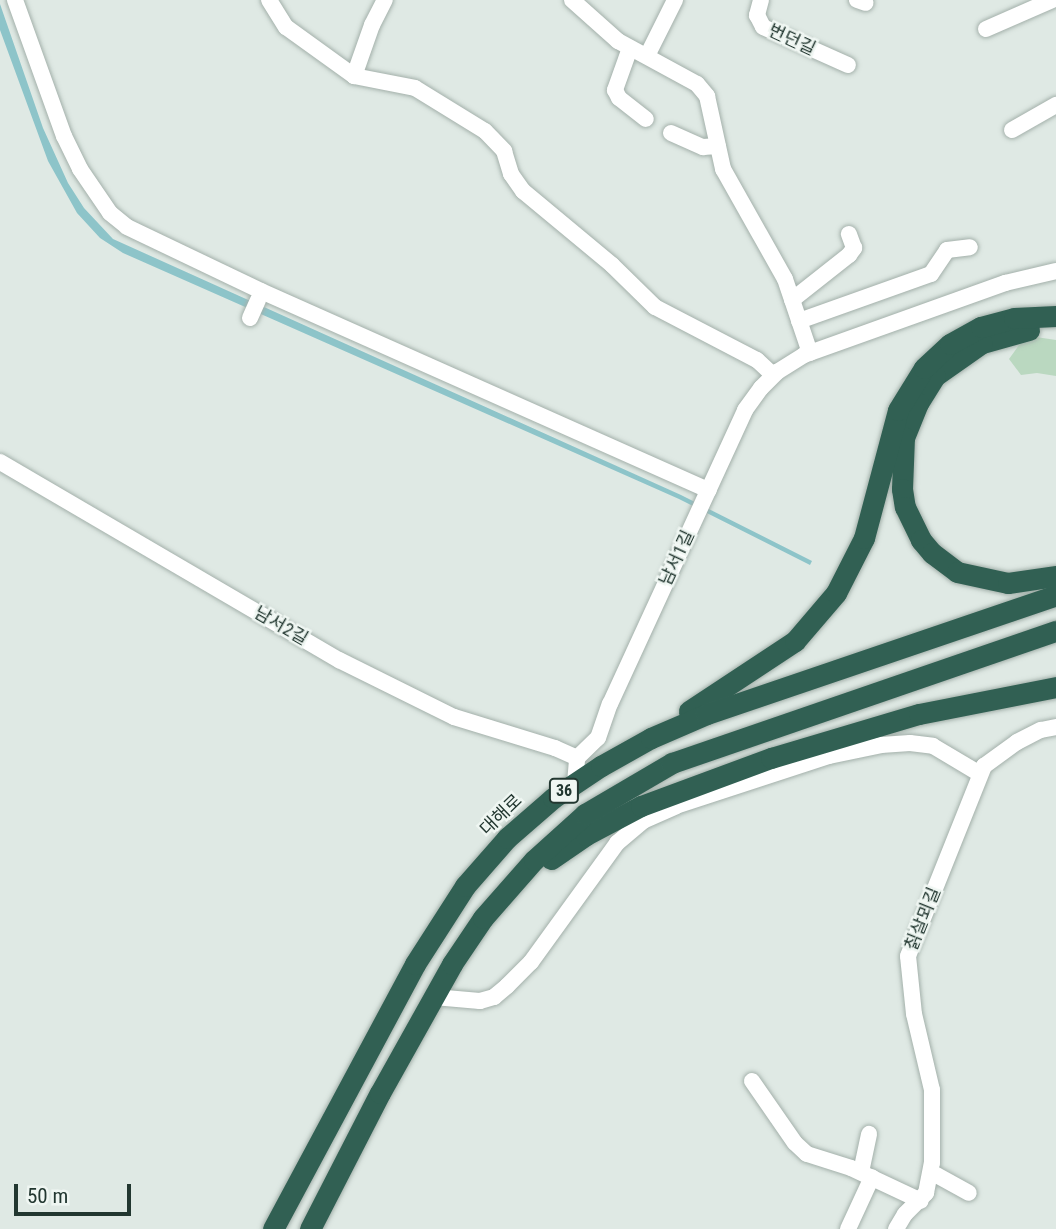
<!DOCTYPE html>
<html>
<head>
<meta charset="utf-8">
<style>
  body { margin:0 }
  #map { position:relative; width:1056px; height:1229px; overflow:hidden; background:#dfe9e4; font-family:"Roboto Condensed","Noto Sans KR",sans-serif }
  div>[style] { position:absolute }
  .green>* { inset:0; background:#bad8c0 }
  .water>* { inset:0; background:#8dc4c9 }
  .roads { filter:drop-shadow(0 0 2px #a3b0aa) drop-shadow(0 0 2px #a3b0aa) }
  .minor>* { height:16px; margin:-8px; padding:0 8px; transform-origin:8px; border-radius:8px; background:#fff }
  .highway>* { height:21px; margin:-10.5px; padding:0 10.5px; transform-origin:10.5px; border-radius:10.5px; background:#316053 }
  span { translate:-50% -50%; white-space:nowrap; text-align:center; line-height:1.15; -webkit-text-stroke:5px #eff6f2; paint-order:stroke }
  .shield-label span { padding:2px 5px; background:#eff6f2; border:2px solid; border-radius:5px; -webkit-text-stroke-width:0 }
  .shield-label { font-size:16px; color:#223730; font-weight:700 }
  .street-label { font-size:18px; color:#223730 }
  .scale { position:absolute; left:14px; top:1184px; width:117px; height:32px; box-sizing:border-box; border:4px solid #223730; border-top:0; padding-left:9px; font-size:21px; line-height:24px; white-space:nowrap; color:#223730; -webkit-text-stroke:5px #eff6f2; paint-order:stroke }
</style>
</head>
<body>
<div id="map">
  <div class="green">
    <i style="clip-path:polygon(1036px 337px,1056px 340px,1056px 376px,1037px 373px,1021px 375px,1009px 359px,1022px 341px)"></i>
  </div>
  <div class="water">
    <i style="clip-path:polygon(0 4px,43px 128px,68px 183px,84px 208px,113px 239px,681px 495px,812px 561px,810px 565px,679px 499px,123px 253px,100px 238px,77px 213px,48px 161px,0 30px)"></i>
  </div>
  <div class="roads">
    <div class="minor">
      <i style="left:15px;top:0;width:145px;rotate:70.2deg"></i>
      <i style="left:64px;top:136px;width:37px;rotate:64deg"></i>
      <i style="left:80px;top:169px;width:53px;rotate:55.7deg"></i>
      <i style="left:110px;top:213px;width:22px;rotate:39deg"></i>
      <i style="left:127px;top:227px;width:148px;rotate:25.5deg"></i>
      <i style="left:261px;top:291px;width:490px;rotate:24deg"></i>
      <i style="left:269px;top:0;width:32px;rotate:58deg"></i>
      <i style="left:286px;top:27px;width:84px;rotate:35.8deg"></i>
      <i style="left:354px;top:76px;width:62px;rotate:11.1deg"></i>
      <i style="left:415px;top:88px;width:82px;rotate:31.6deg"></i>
      <i style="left:485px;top:131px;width:28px;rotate:46deg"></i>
      <i style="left:504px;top:151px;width:24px;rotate:73deg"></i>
      <i style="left:511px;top:174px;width:21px;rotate:55deg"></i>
      <i style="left:523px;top:191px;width:116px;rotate:39.7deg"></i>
      <i style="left:612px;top:265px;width:60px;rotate:44.3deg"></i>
      <i style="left:655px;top:307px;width:115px;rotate:27.5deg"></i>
      <i style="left:757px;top:360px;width:22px;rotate:43deg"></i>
      <i style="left:572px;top:0;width:62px;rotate:41.7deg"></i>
      <i style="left:618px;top:41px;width:90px;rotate:28.6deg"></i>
      <i style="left:697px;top:84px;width:16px;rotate:50deg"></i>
      <i style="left:707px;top:96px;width:75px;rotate:77.6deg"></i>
      <i style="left:723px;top:169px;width:126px;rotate:60.6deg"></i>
      <i style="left:785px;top:279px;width:78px;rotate:71.3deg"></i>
      <i style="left:761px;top:0;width:16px;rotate:105deg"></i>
      <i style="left:757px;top:15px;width:13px;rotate:63deg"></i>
      <i style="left:763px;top:27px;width:93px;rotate:24.1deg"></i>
      <i style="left:857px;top:0;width:9px;rotate:18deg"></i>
      <i style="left:986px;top:29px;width:72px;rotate:-23.7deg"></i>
      <i style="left:630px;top:48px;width:45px;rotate:109.7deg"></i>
      <i style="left:615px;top:90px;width:9px;rotate:63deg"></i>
      <i style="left:619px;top:98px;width:34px;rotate:38deg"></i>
      <i style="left:647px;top:56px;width:63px;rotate:-63.4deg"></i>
      <i style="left:354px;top:76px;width:54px;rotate:-70.6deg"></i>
      <i style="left:372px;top:25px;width:28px;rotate:-63deg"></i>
      <i style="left:1012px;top:130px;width:51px;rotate:-29.6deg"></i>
      <i style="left:671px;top:133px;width:35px;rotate:24deg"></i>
      <i style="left:703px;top:147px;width:15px;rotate:-4deg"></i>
      <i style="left:792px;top:300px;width:73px;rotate:-38.3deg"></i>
      <i style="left:849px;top:255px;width:9px;rotate:-54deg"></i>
      <i style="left:854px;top:248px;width:15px;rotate:-110deg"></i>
      <i style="left:250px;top:318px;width:20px;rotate:-66deg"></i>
      <i style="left:799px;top:321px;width:140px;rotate:-19.6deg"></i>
      <i style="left:931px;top:274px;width:29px;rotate:-56deg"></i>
      <i style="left:947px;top:250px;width:23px;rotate:-7deg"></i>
      <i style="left:0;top:462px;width:393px;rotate:30.3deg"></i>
      <i style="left:339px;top:660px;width:128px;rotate:26.4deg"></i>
      <i style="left:454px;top:717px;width:106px;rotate:17.1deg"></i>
      <i style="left:555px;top:748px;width:24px;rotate:24deg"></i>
      <i style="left:575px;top:783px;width:25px;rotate:-85deg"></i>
      <i style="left:577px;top:758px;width:29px;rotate:-44deg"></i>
      <i style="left:598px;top:738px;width:36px;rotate:-71deg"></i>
      <i style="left:610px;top:704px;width:324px;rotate:-65.3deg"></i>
      <i style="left:745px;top:410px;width:27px;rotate:-54deg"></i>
      <i style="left:761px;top:388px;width:23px;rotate:-45deg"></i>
      <i style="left:777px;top:372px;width:32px;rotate:-32deg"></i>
      <i style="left:804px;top:355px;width:214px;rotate:-19.7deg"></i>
      <i style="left:1005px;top:283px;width:52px;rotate:-13.2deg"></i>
      <i style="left:434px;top:997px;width:46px;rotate:5deg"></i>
      <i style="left:480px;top:1001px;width:15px;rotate:-16deg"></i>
      <i style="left:494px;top:997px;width:17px;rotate:-40deg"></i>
      <i style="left:507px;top:986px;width:34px;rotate:-45deg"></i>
      <i style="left:531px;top:962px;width:147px;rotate:-54.1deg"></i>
      <i style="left:617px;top:843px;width:34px;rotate:-40deg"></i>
      <i style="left:643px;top:821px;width:36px;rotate:-24deg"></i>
      <i style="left:676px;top:806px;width:161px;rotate:-18.1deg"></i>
      <i style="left:829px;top:756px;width:53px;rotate:-11.9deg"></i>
      <i style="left:881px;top:745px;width:29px;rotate:-4deg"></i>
      <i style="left:910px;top:743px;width:23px;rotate:7deg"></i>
      <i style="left:933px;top:746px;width:55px;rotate:30.8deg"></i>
      <i style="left:752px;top:1081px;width:75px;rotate:55.3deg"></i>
      <i style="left:795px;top:1143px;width:16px;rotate:43deg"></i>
      <i style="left:807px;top:1154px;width:46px;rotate:17.7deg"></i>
      <i style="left:851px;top:1168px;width:77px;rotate:25.2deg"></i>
      <i style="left:861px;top:1172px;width:39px;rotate:-78deg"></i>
      <i style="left:931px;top:1172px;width:43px;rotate:28.9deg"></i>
      <i style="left:848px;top:1229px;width:57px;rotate:-65.2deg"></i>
      <i style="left:896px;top:1229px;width:17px;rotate:-59deg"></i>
      <i style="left:905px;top:1214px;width:30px;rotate:-45deg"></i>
      <i style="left:926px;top:1193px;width:31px;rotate:-79deg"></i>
      <i style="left:932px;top:1163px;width:73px;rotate:-90deg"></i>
      <i style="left:932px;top:1090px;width:78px;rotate:-103.3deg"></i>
      <i style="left:914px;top:1014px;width:58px;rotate:-95.9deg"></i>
      <i style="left:908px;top:956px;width:205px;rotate:-68.2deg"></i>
      <i style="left:984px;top:766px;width:41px;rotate:-36deg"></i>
      <i style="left:1017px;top:742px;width:27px;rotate:-27deg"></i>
      <i style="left:1041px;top:730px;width:15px;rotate:-11deg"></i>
    </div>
    <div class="highway">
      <i style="left:1029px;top:330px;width:49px;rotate:164.5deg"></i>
      <i style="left:982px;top:343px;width:57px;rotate:144.9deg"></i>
      <i style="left:935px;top:376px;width:32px;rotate:122deg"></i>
      <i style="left:918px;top:403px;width:37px;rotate:112deg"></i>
      <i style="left:904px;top:437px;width:52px;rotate:92.2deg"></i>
      <i style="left:902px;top:489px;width:18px;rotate:81deg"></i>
      <i style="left:905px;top:507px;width:37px;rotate:64deg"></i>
      <i style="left:921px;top:540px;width:17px;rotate:50deg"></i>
      <i style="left:932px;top:553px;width:31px;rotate:37deg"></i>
      <i style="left:957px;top:572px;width:52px;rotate:12.2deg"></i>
      <i style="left:1008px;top:583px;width:49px;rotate:-8.3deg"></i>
      <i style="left:689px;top:711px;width:127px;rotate:-33.4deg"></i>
      <i style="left:795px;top:641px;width:63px;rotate:-49.5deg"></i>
      <i style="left:836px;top:593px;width:62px;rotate:-63deg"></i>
      <i style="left:864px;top:538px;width:132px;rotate:-75.1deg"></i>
      <i style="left:898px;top:410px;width:49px;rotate:-58.2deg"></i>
      <i style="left:924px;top:368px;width:35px;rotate:-43deg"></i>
      <i style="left:950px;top:344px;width:35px;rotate:-29deg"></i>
      <i style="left:981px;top:327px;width:34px;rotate:-15deg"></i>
      <i style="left:1014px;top:318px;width:42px;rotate:-2.7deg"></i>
      <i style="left:551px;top:859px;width:42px;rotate:-34.4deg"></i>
      <i style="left:586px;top:835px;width:62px;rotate:-27.8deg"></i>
      <i style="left:641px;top:806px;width:139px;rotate:-20.3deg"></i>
      <i style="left:771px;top:758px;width:154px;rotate:-16.6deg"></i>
      <i style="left:919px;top:714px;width:140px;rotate:-11.1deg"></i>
      <i style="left:273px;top:1229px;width:301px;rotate:-61.8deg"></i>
      <i style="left:415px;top:964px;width:93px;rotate:-57.3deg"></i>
      <i style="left:465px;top:886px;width:64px;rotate:-48.8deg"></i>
      <i style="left:507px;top:838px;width:61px;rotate:-41deg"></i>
      <i style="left:553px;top:798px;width:58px;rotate:-33.7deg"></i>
      <i style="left:601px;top:766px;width:57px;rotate:-29.2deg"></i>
      <i style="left:651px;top:738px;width:61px;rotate:-23.2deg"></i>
      <i style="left:707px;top:714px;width:369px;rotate:-18.8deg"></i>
      <i style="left:310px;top:1229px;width:153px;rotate:-62.8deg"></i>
      <i style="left:380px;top:1093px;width:148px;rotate:-60.8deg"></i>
      <i style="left:452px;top:964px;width:55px;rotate:-56deg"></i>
      <i style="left:483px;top:918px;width:77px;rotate:-48.7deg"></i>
      <i style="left:534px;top:860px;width:69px;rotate:-42deg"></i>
      <i style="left:585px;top:814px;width:101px;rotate:-30.4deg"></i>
      <i style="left:672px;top:763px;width:406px;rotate:-19deg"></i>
    </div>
  </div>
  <div class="shield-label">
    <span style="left:564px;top:791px">36</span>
  </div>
  <div class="street-label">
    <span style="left:792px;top:40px;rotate:25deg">번던길</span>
    <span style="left:677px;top:558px;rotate:-65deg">남서1길</span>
    <span style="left:281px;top:626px;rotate:30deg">남서2길</span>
    <span style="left:501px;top:815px;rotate:-44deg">대해로</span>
    <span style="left:923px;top:919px;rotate:-68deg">칡살뫼길</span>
  </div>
  <div class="scale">50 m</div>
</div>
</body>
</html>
